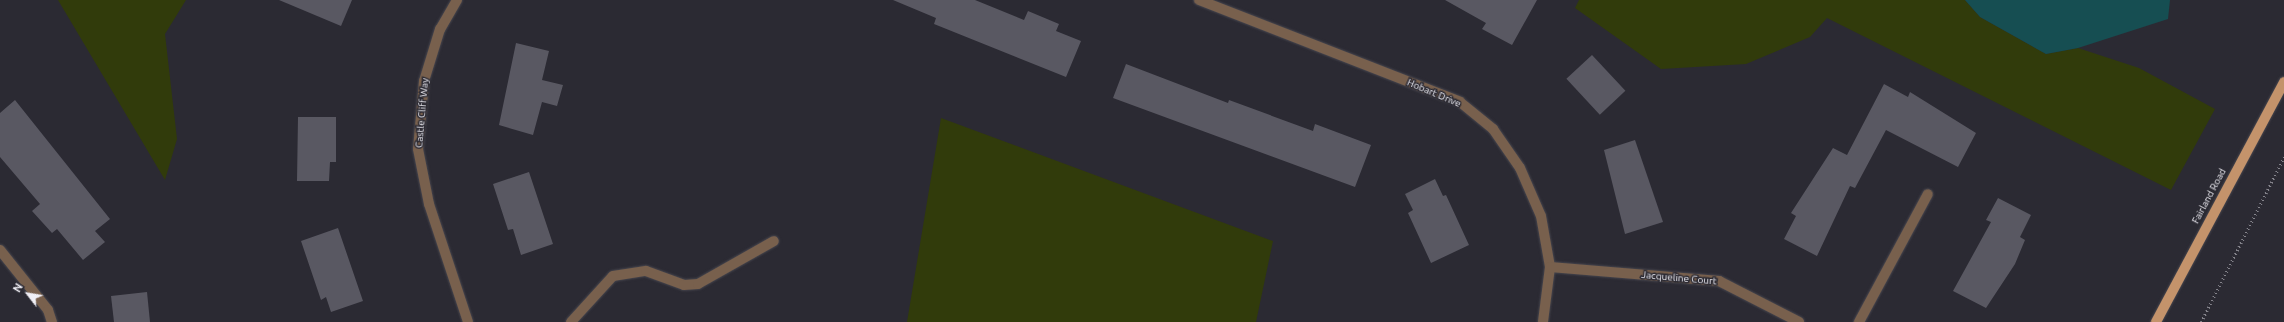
<!DOCTYPE html>
<html>
<head>
<meta charset="utf-8">
<style>
  body { margin:0 }
  #map { position:relative; width:2284px; height:322px; overflow:hidden; background:#2b2a33; font-family:Ubuntu,sans-serif }
  div>[style] { position:absolute }
  .green>* { inset:0; background:#313b0b }
  .water>* { inset:0; background:#164e52 }
  .building>* { inset:0; background:#595862; transform-origin:0 0 }
  .path>* { height:2.5px; margin-top:-1.25px; transform-origin:0; background:repeating-linear-gradient(90deg,#84838b 0 1px,transparent 0 4px) }
  .roads { filter:drop-shadow(0 0 1px #47464e) drop-shadow(0 0 1px #47464e) }
  .minor>* { height:10px; margin:-5px; padding:0 5px; transform-origin:5px; border-radius:5px; background:#78604d }
  .major>* { height:10px; margin:-5px; padding:0 5px; transform-origin:5px; border-radius:5px; background:#c4936b }
  span { translate:-50% -50%; white-space:nowrap; text-align:center; line-height:1.15; -webkit-text-stroke:3px #2b2a33; paint-order:stroke }
  .street-label { font-size:10px; color:#f0eff5 }
  .north { position:absolute; left:8px; top:274px; width:40px; height:40px; -webkit-text-stroke:3px #2b2a33; paint-order:stroke; rotate:301deg; font-size:11px; font-weight:700; line-height:16px; text-align:center; color:#f0eff5 }
  .north::after { content:''; display:block; margin:auto; width:14px; height:18px; background:#f0eff5; clip-path:polygon(50% 0,100% 100%,50% 72%,0 100%) }
</style>
</head>
<body>
<div id="map">
  <div class="green">
    <i style="clip-path:polygon(58px 0,186px 0,165px 34px,177px 139px,165px 180px)"></i>
    <i style="clip-path:polygon(1579px 0,1965px 0,1980px 17px,2046px 54px,2078px 48px,2139px 68px,2215px 109px,2171px 190px,1827px 18px,1810px 37px,1746px 64px,1661px 69px,1575px 8px)"></i>
    <i style="clip-path:polygon(941px 118px,1273px 241px,1256px 322px,907px 322px)"></i>
  </div>
  <div class="water">
    <i style="clip-path:polygon(1965px 0,2170px 0,2168px 19px,2078px 48px,2046px 54px,1980px 17px)"></i>
  </div>
  <div class="building">
    <i style="clip-path:polygon(279px 0,352px 0,341px 26px)"></i>
    <i style="clip-path:polygon(893px 0,975px 0,1024px 20px,1028px 11px,1059px 24px,1056px 31px,1081px 41px,1066px 77px,934px 24px,936px 18px)"></i>
    <i style="clip-path:polygon(1445px 0,1537px 0,1512px 45px,1482px 29px,1486px 23px)"></i>
    <i style="clip-path:polygon(516px 43px,549px 51px,542px 80px,563px 85px,557px 106px,542px 102px,533px 135px,499px 125px)"></i>
    <i style="left:1592px;top:55px;width:49px;height:35px;rotate:47deg"></i>
    <i style="clip-path:polygon(1126px 64px,1228px 103px,1229px 100px,1313px 131px,1315px 124px,1371px 145px,1355px 187px,1113px 98px)"></i>
    <i style="clip-path:polygon(1884px 84px,1908px 97px,1910px 92px,1976px 133px,1958px 167px,1886px 130px,1855px 188px,1850px 186px,1817px 256px,1784px 239px,1796px 216px,1791px 213px,1833px 148px,1847px 155px)"></i>
    <i style="clip-path:polygon(15px 100px,110px 219px,95px 231px,105px 242px,83px 260px,57px 229px,52px 233px,32px 211px,40px 204px,0 157px,0 113px)"></i>
    <i style="clip-path:polygon(298px 117px,336px 117px,336px 162px,330px 162px,329px 181px,297px 181px)"></i>
    <i style="clip-path:polygon(1635px 140px,1663px 222px,1625px 234px,1604px 150px)"></i>
    <i style="clip-path:polygon(529px 172px,553px 244px,521px 255px,513px 229px,508px 230px,493px 184px)"></i>
    <i style="clip-path:polygon(1435px 179px,1443px 196px,1446px 195px,1469px 245px,1431px 263px,1408px 213px,1413px 210px,1405px 194px)"></i>
    <i style="clip-path:polygon(1998px 198px,2031px 215px,2020px 237px,2025px 240px,2015px 264px,1986px 308px,1953px 291px,1991px 222px,1986px 220px)"></i>
    <i style="clip-path:polygon(338px 228px,363px 301px,331px 312px,326px 297px,321px 300px,301px 241px)"></i>
    <i style="clip-path:polygon(147px 292px,150px 322px,114px 322px,111px 296px)"></i>
  </div>
  <div class="path">
    <i style="left:2201px;top:322px;width:185px;rotate:-63.3deg"></i>
  </div>
  <div class="roads">
    <div class="minor">
      <i style="left:457px;top:0;width:34px;rotate:120deg"></i>
      <i style="left:440px;top:29px;width:54px;rotate:107.1deg"></i>
      <i style="left:424px;top:81px;width:68px;rotate:95deg"></i>
      <i style="left:418px;top:149px;width:56px;rotate:78.7deg"></i>
      <i style="left:429px;top:204px;width:124px;rotate:71.7deg"></i>
      <i style="left:1199px;top:0;width:280px;rotate:21.3deg"></i>
      <i style="left:1460px;top:102px;width:43px;rotate:39.3deg"></i>
      <i style="left:1493px;top:129px;width:47px;rotate:55.3deg"></i>
      <i style="left:1520px;top:168px;width:52px;rotate:66.4deg"></i>
      <i style="left:1541px;top:216px;width:52px;rotate:80deg"></i>
      <i style="left:1550px;top:267px;width:55px;rotate:97.3deg"></i>
      <i style="left:0;top:250px;width:77px;rotate:51.3deg"></i>
      <i style="left:48px;top:310px;width:13px;rotate:72deg"></i>
      <i style="left:1550px;top:267px;width:170px;rotate:4.7deg"></i>
      <i style="left:1719px;top:281px;width:90px;rotate:27.1deg"></i>
      <i style="left:571px;top:322px;width:62px;rotate:-47.6deg"></i>
      <i style="left:613px;top:276px;width:33px;rotate:-9deg"></i>
      <i style="left:646px;top:271px;width:40px;rotate:20.2deg"></i>
      <i style="left:684px;top:285px;width:14px;rotate:-4deg"></i>
      <i style="left:698px;top:284px;width:87px;rotate:-29.5deg"></i>
      <i style="left:1859px;top:322px;width:145px;rotate:-61.7deg"></i>
    </div>
    <div class="major">
      <i style="left:2156px;top:322px;width:272px;rotate:-61.9deg"></i>
    </div>
  </div>
  <div class="street-label">
    <span style="left:1434px;top:93px;rotate:23deg">Hobart Drive</span>
    <span style="left:422px;top:113px;rotate:-85deg">Castle Cliff Way</span>
    <span style="left:2209px;top:196px;rotate:-62deg">Fairland Road</span>
    <span style="left:1679px;top:278px;rotate:5deg">Jacqueline Court</span>
  </div>
  <div class="north">N</div>
</div>
</body>
</html>
